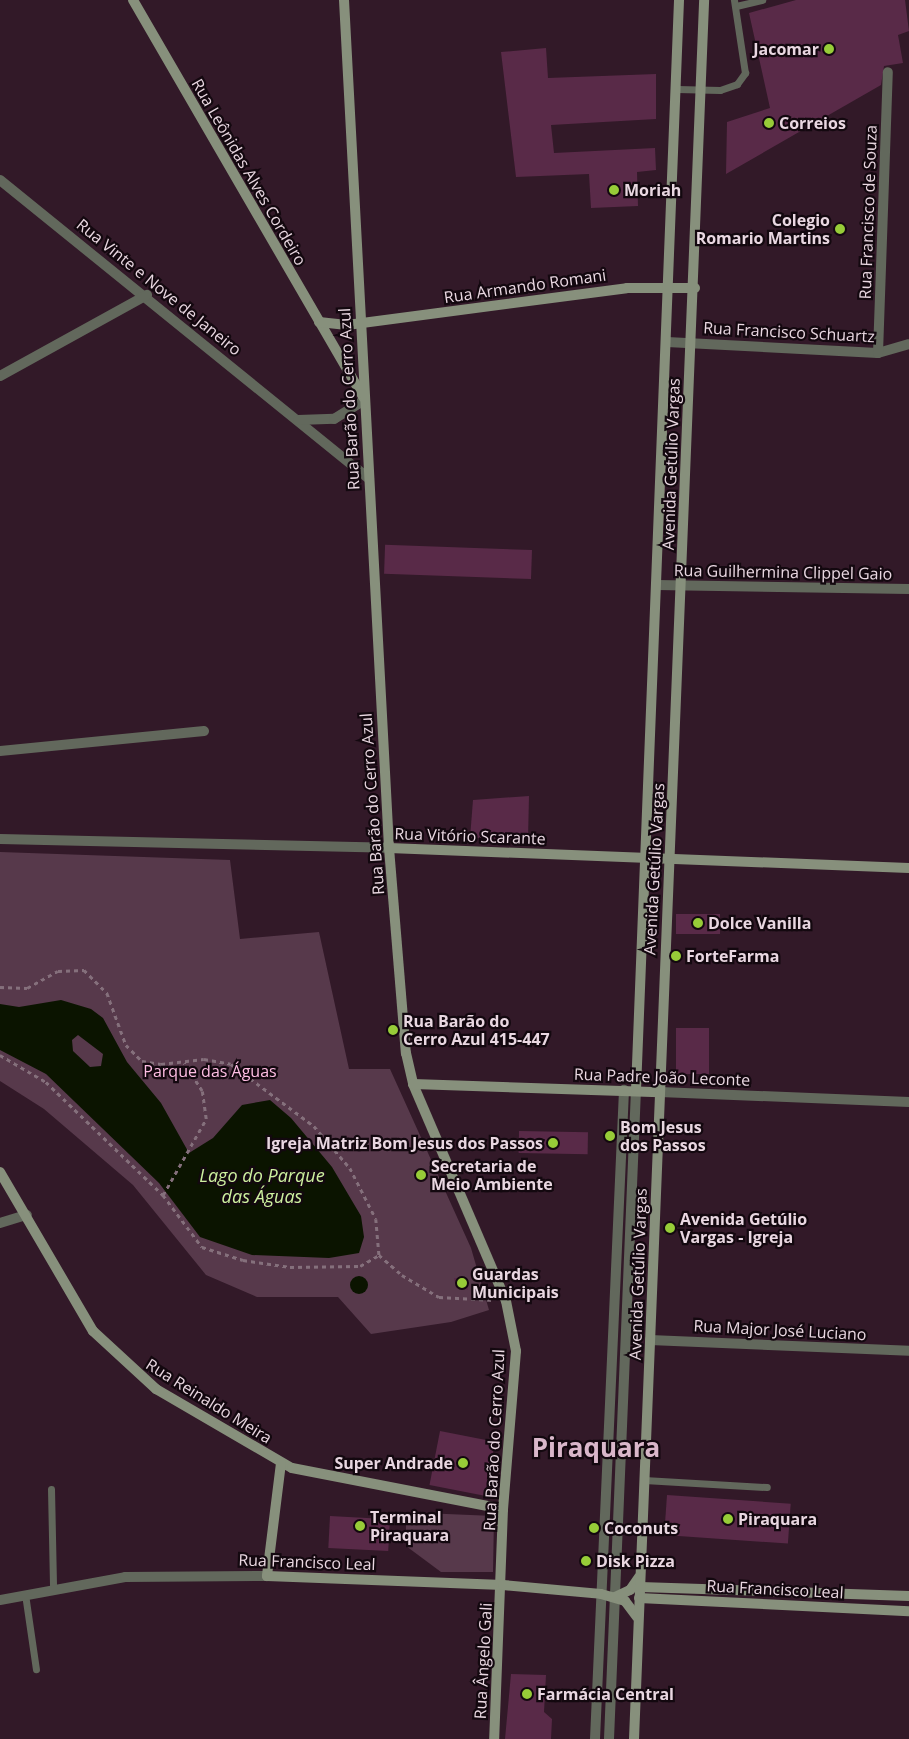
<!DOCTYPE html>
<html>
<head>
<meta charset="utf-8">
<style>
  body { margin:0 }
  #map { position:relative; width:909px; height:1739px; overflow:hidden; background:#321928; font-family:"Open Sans",sans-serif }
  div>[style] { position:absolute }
  .green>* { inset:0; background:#57394b }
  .water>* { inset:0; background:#0b1400 }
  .round { border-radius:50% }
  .building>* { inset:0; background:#592a48; transform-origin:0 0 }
  .path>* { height:2.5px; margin-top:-1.25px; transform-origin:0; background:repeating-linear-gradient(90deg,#85707c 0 4px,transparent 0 8px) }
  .lane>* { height:7px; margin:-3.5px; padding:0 3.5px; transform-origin:3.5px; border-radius:3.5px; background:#62685c }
  .street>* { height:10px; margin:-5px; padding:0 5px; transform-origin:5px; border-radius:5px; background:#62685c }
  .secondary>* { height:10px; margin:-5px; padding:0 5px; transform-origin:5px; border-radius:5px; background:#87907c }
  .dots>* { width:14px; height:14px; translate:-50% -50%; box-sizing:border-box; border:2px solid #13080f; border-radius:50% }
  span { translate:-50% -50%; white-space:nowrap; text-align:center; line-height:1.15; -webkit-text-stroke:4.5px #13080f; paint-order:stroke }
  .poi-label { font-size:16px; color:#e9d7e1; font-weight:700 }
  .right { translate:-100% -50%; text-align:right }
  .left { translate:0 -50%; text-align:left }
  .street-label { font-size:16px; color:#e9d7e1 }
  .park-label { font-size:16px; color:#ffbee4 }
  .water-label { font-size:18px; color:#cdf09f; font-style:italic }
  .town-label { font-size:26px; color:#d9b7ca; font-weight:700 }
</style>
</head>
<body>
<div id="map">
  <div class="green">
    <i style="clip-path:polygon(0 852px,230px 860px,240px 939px,319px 932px,349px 1069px,390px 1069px,471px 1248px,489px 1310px,451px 1322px,371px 1334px,338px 1297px,257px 1297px,206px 1275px,133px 1185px,44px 1109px,0 1081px)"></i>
    <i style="clip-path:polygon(423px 1513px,494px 1516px,493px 1572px,441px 1572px,406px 1546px,406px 1525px)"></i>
  </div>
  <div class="water">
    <i style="clip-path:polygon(evenodd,61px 1000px,91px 1009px,103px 1018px,127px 1062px,161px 1103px,189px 1153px,213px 1138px,242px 1105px,270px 1100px,291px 1118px,332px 1167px,361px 1216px,364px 1237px,359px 1253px,329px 1258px,252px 1255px,200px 1237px,159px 1183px,46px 1074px,0 1050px,0 1004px,19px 1007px,61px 1000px,78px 1035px,103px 1054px,101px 1066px,90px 1067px,73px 1051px,72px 1040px,78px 1035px)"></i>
    <i class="round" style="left:350px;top:1276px;width:18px;height:18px"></i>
  </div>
  <div class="building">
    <i style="clip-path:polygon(796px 0,905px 0,909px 31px,898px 35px,903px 63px,884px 66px,881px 85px,726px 174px,727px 122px,770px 108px,749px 13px)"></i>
    <i style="clip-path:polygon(546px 48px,548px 78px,656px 74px,656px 119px,551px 125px,554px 153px,655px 148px,656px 170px,637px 172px,638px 206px,591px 208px,589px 174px,516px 177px,501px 52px)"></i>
    <i style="left:532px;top:550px;width:29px;height:147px;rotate:92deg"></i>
    <i style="clip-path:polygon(529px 796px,528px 839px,470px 838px,473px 800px)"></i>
    <i style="left:676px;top:914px;width:44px;height:20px"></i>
    <i style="left:676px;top:1028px;width:33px;height:46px"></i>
    <i style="left:519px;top:1131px;width:69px;height:22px;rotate:1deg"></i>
    <i style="clip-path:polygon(454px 1278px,468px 1279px,468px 1290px,456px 1288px)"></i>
    <i style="left:440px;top:1431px;width:56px;height:55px;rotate:11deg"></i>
    <i style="left:667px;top:1495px;width:124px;height:40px;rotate:4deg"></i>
    <i style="left:330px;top:1516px;width:60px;height:32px;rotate:3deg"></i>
    <i style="clip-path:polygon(511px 1674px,546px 1675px,544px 1712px,552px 1719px,551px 1739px,505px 1739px)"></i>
  </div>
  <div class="path">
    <i style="left:0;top:987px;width:27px;rotate:2deg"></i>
    <i style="left:27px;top:988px;width:35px;rotate:-29deg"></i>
    <i style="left:58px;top:971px;width:26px;rotate:-2deg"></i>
    <i style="left:84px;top:970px;width:33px;rotate:45deg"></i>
    <i style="left:107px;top:993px;width:55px;rotate:69.9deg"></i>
    <i style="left:126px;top:1045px;width:23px;rotate:45deg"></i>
    <i style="left:142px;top:1061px;width:19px;rotate:9deg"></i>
    <i style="left:161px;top:1064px;width:43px;rotate:-6.6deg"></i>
    <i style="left:204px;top:1059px;width:27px;rotate:10deg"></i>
    <i style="left:231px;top:1064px;width:104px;rotate:36.8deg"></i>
    <i style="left:314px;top:1126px;width:55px;rotate:49.4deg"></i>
    <i style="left:350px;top:1168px;width:57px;rotate:63deg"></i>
    <i style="left:376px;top:1219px;width:36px;rotate:85deg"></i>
    <i style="left:379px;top:1255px;width:30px;rotate:41deg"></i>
    <i style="left:402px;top:1275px;width:43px;rotate:30.7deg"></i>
    <i style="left:439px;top:1297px;width:56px;rotate:3.1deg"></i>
    <i style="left:0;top:1055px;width:53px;rotate:30.4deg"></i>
    <i style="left:46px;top:1082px;width:163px;rotate:44deg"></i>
    <i style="left:163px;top:1195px;width:65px;rotate:53.1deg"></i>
    <i style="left:202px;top:1247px;width:43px;rotate:17.6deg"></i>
    <i style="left:243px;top:1260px;width:48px;rotate:8.5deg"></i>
    <i style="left:290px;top:1267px;width:70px;rotate:-0.8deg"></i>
    <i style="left:360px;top:1266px;width:22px;rotate:-30deg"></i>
    <i style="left:163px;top:1195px;width:87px;rotate:-60.5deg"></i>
    <i style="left:206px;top:1119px;width:28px;rotate:-98deg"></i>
    <i style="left:202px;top:1091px;width:33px;rotate:-123deg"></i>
  </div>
  <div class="lane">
    <i style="left:736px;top:6px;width:27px;rotate:-13deg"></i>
    <i style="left:677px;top:89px;width:43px;rotate:1.3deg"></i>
    <i style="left:720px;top:90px;width:18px;rotate:-19deg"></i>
    <i style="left:737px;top:84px;width:14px;rotate:-54deg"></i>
    <i style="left:745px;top:73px;width:74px;rotate:-98.6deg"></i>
    <i style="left:644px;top:1480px;width:123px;rotate:3.3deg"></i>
    <i style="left:51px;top:1489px;width:98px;rotate:88.8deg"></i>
    <i style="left:25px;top:1594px;width:76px;rotate:81.7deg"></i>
  </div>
  <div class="street">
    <i style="left:0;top:180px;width:475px;rotate:39deg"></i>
    <i style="left:667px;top:342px;width:211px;rotate:3deg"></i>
    <i style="left:878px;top:353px;width:32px;rotate:-16deg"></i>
    <i style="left:878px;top:353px;width:281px;rotate:-88deg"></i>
    <i style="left:0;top:376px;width:168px;rotate:-28.9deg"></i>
    <i style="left:298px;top:420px;width:36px;rotate:-2deg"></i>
    <i style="left:334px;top:419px;width:36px;rotate:-32deg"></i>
    <i style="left:657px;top:585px;width:252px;rotate:0.9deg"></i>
    <i style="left:0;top:751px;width:205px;rotate:-5.6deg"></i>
    <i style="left:0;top:839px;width:389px;rotate:1.3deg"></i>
    <i style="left:660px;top:1092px;width:249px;rotate:2.3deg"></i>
    <i style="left:0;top:1223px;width:28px;rotate:-17deg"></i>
    <i style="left:650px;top:1340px;width:259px;rotate:2.4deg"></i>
    <i style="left:0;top:1600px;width:127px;rotate:-10.4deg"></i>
    <i style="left:125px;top:1577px;width:142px;rotate:-0.4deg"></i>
    <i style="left:595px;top:1739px;width:650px;rotate:-87.44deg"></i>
    <i style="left:609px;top:1739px;width:650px;rotate:-87.62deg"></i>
  </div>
  <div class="secondary">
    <i style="left:133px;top:0;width:459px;rotate:59.9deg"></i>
    <i style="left:344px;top:0;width:849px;rotate:86.96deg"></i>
    <i style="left:389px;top:848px;width:206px;rotate:85.3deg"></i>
    <i style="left:406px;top:1053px;width:32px;rotate:77deg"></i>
    <i style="left:413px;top:1084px;width:236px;rotate:66.8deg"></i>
    <i style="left:506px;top:1301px;width:51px;rotate:78.7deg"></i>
    <i style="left:516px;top:1351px;width:159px;rotate:94.7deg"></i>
    <i style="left:503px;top:1509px;width:230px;rotate:92.2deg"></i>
    <i style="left:319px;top:322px;width:28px;rotate:6deg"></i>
    <i style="left:347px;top:325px;width:282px;rotate:-7.5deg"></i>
    <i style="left:627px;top:288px;width:68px"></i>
    <i style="left:389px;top:848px;width:520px;rotate:2.2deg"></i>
    <i style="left:413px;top:1084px;width:247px;rotate:1.9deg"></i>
    <i style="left:636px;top:1090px;width:1091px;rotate:-87.74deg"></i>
    <i style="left:0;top:1172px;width:184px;rotate:59.7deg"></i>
    <i style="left:93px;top:1331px;width:86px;rotate:42.6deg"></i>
    <i style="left:156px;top:1389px;width:157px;rotate:30.2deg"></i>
    <i style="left:292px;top:1468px;width:215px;rotate:11deg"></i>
    <i style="left:281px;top:1463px;width:114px;rotate:97.1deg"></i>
    <i style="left:267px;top:1576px;width:236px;rotate:2.2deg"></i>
    <i style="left:503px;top:1585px;width:98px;rotate:5.2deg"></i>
    <i style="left:601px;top:1594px;width:25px;rotate:16deg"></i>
    <i style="left:625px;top:1601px;width:20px;rotate:53deg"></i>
    <i style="left:640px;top:1587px;width:269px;rotate:1.9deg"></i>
    <i style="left:615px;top:1597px;width:17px;rotate:-25deg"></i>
    <i style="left:630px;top:1590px;width:16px;rotate:-55deg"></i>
    <i style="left:639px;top:1598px;width:270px;rotate:2.8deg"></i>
    <i style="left:634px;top:1739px;width:1740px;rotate:-87.69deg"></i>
  </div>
  <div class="dots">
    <i style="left:829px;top:49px;background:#97cc38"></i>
    <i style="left:769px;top:123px;background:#97cc38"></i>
    <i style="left:614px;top:190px;background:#97cc38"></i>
    <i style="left:840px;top:229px;background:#97cc38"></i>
    <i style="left:698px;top:923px;background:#97cc38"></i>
    <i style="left:676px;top:956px;background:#97cc38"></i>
    <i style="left:393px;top:1030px;background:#97cc38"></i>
    <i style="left:610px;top:1136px;background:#97cc38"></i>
    <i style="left:553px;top:1143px;background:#97cc38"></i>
    <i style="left:421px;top:1175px;background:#97cc38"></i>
    <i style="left:670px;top:1228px;background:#97cc38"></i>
    <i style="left:462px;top:1283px;background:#97cc38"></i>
    <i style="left:463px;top:1463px;background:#97cc38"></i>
    <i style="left:728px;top:1519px;background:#97cc38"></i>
    <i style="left:360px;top:1526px;background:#97cc38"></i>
    <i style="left:594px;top:1528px;background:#97cc38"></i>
    <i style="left:586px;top:1561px;background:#97cc38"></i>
    <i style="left:527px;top:1694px;background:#97cc38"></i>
  </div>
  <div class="poi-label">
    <span class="right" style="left:819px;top:49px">Jacomar</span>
    <span class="left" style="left:779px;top:123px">Correios</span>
    <span class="left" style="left:624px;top:190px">Moriah</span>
    <span class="right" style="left:830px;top:229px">Colegio<br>Romario Martins</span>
    <span class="left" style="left:708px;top:923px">Dolce Vanilla</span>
    <span class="left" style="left:686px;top:956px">ForteFarma</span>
    <span class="left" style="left:403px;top:1030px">Rua Barão do<br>Cerro Azul 415-447</span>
    <span class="left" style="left:620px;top:1136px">Bom Jesus<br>dos Passos</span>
    <span class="right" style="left:543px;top:1143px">Igreja Matriz Bom Jesus dos Passos</span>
    <span class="left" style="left:431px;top:1175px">Secretaria de<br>Meio Ambiente</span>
    <span class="left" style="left:680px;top:1228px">Avenida Getúlio<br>Vargas - Igreja</span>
    <span class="left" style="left:472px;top:1283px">Guardas<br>Municipais</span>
    <span class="right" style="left:453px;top:1463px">Super Andrade</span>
    <span class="left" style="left:370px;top:1526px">Terminal<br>Piraquara</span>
    <span class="left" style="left:738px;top:1519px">Piraquara</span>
    <span class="left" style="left:604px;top:1528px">Coconuts</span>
    <span class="left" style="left:596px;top:1561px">Disk Pizza</span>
    <span class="left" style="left:537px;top:1694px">Farmácia Central</span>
  </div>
  <div class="street-label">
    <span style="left:249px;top:172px;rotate:60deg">Rua Leônidas Alves Cordeiro</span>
    <span style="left:868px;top:212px;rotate:-88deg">Rua Francisco de Souza</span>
    <span style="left:525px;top:286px;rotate:-8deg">Rua Armando Romani</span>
    <span style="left:159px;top:287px;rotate:39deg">Rua Vinte e Nove de Janeiro</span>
    <span style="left:789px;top:332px;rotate:3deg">Rua Francisco Schuartz</span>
    <span style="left:349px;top:399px;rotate:-93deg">Rua Barão do Cerro Azul</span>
    <span style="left:671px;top:464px;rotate:-88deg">Avenida Getúlio Vargas</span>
    <span style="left:783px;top:572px;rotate:1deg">Rua Guilhermina Clippel Gaio</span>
    <span style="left:372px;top:804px;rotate:-94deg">Rua Barão do Cerro Azul</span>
    <span style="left:470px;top:836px;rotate:2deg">Rua Vitório Scarante</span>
    <span style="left:654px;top:869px;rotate:-87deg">Avenida Getúlio Vargas</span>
    <span style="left:662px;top:1077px;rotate:2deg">Rua Padre João Leconte</span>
    <span style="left:638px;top:1274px;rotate:-88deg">Avenida Getúlio Vargas</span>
    <span style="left:780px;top:1330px;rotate:3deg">Rua Major José Luciano</span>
    <span style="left:209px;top:1401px;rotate:32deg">Rua Reinaldo Meira</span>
    <span style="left:494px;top:1440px;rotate:-87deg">Rua Barão do Cerro Azul</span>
    <span style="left:307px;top:1562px;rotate:2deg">Rua Francisco Leal</span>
    <span style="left:775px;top:1589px;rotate:3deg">Rua Francisco Leal</span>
    <span style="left:483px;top:1661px;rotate:-87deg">Rua Ângelo Gali</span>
  </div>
  <div class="park-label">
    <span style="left:210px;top:1071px">Parque das Águas</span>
  </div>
  <div class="water-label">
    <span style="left:262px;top:1186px">Lago do Parque<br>das Águas</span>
  </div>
  <div class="town-label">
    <span style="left:596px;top:1448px">Piraquara</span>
  </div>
</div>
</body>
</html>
